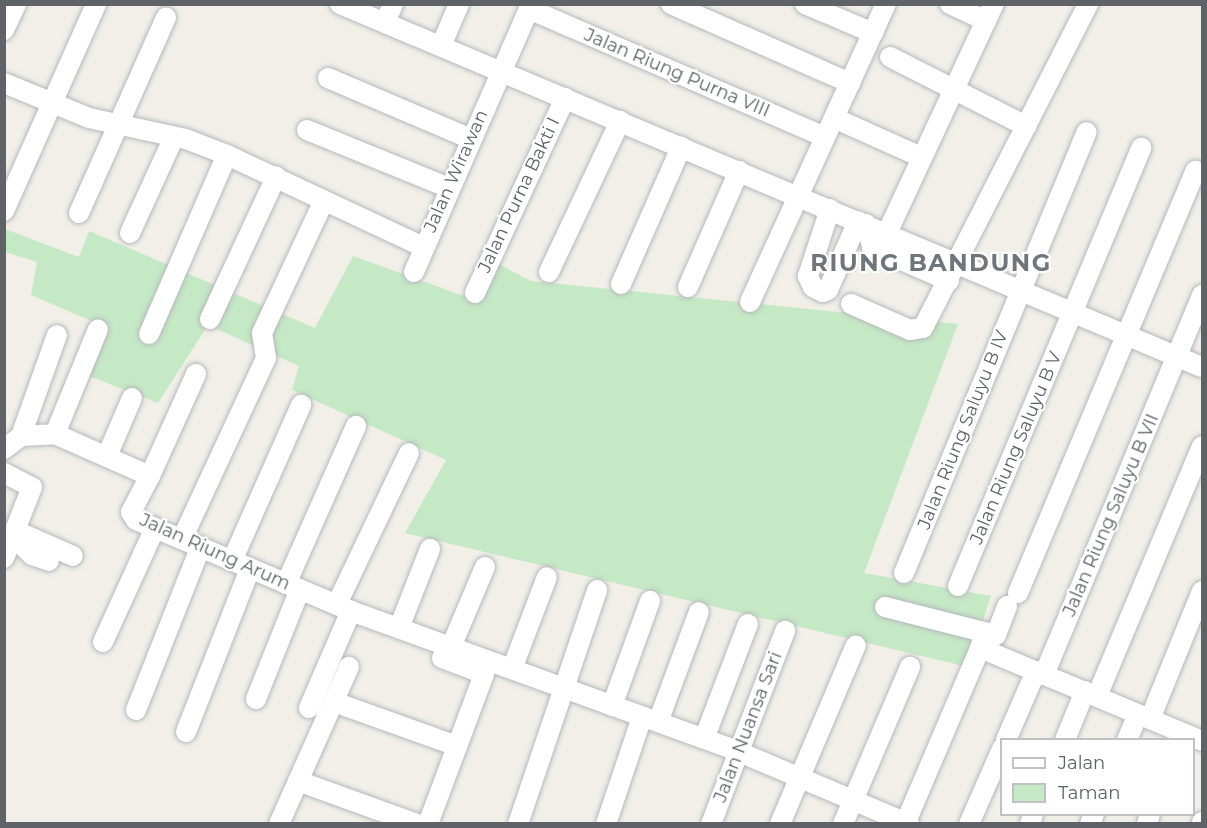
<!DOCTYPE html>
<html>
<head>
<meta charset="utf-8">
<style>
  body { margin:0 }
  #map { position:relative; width:1207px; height:828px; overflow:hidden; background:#f1efe8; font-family:Montserrat,sans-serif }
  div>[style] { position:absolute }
  .green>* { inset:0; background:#c5e8c5 }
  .roads { filter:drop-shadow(0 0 2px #b5b8bc) drop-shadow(0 0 2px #b5b8bc) }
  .minor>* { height:20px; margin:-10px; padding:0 10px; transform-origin:10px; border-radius:10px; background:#fff }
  span { translate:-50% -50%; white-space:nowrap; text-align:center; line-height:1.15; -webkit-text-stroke:4.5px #fff; paint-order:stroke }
  .street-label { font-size:18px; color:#5f6368 }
  .district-label { font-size:24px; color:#70757a; font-weight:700; letter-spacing:1.5px }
  .frame { position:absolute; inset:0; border:6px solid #5f6368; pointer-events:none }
  .legend { position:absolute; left:1000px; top:738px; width:195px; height:78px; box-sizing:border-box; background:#fff; border:2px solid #bfc1c3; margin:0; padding:8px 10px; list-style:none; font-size:18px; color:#5f6368 }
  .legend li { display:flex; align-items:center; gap:12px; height:30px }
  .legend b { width:30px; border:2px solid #bfc1c3 }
</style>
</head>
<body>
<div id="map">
  <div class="green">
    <i style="clip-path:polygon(5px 229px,79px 257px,89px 231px,315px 328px,353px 256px,475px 300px,491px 260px,531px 281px,958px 324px,864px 573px,991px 596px,968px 667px,405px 533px,446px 460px,292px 390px,299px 366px,208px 325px,158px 403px,84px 374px,103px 326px,31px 295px,37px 262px,5px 252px)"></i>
  </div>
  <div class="roads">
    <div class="minor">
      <i style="left:340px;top:4px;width:935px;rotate:22.84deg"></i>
      <i style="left:671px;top:4px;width:196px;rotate:23.8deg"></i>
      <i style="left:805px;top:4px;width:74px;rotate:23.1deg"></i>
      <i style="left:950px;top:4px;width:40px;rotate:25deg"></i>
      <i style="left:529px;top:9px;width:322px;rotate:23.4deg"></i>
      <i style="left:385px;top:23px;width:21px;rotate:-67deg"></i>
      <i style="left:4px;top:30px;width:29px;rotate:-65deg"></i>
      <i style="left:441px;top:46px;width:46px;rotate:-66.8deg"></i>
      <i style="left:890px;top:57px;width:153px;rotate:26.9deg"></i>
      <i style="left:328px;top:78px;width:155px;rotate:23.1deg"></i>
      <i style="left:4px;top:83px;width:92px;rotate:22.4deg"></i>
      <i style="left:89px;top:118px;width:99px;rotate:12.2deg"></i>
      <i style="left:186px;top:139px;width:44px;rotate:21.3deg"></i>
      <i style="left:227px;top:155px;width:217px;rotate:25.1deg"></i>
      <i style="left:834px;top:118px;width:95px;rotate:24.1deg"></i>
      <i style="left:307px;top:130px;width:153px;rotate:22.2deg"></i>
      <i style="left:830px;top:209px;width:71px;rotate:108.2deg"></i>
      <i style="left:808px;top:276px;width:12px;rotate:66deg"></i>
      <i style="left:813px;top:287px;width:11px;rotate:27deg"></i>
      <i style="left:823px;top:292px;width:5px;rotate:-22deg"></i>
      <i style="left:828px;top:290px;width:75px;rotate:-66.5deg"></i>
      <i style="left:4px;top:211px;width:227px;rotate:-66deg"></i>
      <i style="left:79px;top:213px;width:214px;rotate:-66deg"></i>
      <i style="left:866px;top:224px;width:24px;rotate:75deg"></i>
      <i style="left:872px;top:247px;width:84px;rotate:23.8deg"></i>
      <i style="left:130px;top:233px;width:106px;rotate:-65.4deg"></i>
      <i style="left:887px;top:233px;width:253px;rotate:-65deg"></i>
      <i style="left:414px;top:272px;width:292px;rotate:-66.4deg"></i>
      <i style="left:549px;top:272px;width:167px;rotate:-64.8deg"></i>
      <i style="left:621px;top:284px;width:150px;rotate:-66.3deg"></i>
      <i style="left:688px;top:287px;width:127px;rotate:-66.3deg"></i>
      <i style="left:475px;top:293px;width:215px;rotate:-65.2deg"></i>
      <i style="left:750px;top:302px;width:328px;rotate:-65.5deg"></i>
      <i style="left:851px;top:304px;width:64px;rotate:23.8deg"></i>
      <i style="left:910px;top:330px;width:13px;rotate:-9deg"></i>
      <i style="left:923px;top:328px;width:364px;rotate:-63deg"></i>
      <i style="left:210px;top:319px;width:157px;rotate:-65.1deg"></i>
      <i style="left:149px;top:334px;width:195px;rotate:-66.5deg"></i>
      <i style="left:55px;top:434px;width:113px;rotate:-67.7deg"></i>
      <i style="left:21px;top:436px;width:107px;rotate:-70.4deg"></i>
      <i style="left:4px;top:449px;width:21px;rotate:-37deg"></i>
      <i style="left:21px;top:436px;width:34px;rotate:-3deg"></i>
      <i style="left:55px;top:434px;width:104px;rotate:23.9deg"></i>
      <i style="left:150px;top:476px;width:41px;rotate:117.8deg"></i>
      <i style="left:131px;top:512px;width:9px;rotate:58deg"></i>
      <i style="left:136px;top:520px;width:233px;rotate:22.9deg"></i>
      <i style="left:351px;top:611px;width:411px;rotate:19.9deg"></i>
      <i style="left:737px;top:751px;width:187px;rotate:23deg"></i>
      <i style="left:107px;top:456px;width:63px;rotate:-66.7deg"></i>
      <i style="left:4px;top:473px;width:31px;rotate:27deg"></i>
      <i style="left:32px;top:487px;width:76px;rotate:111.5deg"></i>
      <i style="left:150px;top:476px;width:112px;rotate:-65.7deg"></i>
      <i style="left:16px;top:531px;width:62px;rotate:23.7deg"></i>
      <i style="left:13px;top:537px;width:26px;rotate:43deg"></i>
      <i style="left:32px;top:555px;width:18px;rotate:19deg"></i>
      <i style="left:182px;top:539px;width:200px;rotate:-65.1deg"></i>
      <i style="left:266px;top:358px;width:25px;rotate:-99deg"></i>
      <i style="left:262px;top:333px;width:144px;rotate:-64.9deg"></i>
      <i style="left:232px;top:561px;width:171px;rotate:-66.1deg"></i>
      <i style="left:904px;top:573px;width:477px;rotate:-67.5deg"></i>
      <i style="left:286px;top:584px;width:173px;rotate:-66.1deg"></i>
      <i style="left:958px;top:586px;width:475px;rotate:-67.3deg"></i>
      <i style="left:1018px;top:593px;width:458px;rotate:-67.2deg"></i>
      <i style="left:337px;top:604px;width:167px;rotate:-64.5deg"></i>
      <i style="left:885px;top:607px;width:114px;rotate:14.2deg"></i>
      <i style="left:996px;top:635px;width:31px;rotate:-69deg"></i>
      <i style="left:399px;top:628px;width:85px;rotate:-68.6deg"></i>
      <i style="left:985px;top:632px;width:17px;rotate:107deg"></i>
      <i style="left:980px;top:648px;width:241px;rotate:22.7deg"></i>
      <i style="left:103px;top:642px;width:125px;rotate:-65.5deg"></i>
      <i style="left:451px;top:647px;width:87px;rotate:-67deg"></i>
      <i style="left:512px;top:669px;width:98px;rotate:-69.2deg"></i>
      <i style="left:1044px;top:675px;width:412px;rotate:-67.4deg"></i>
      <i style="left:1097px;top:696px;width:271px;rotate:-67.2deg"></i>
      <i style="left:256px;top:699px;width:118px;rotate:-68.2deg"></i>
      <i style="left:334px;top:702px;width:131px;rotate:19.7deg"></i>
      <i style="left:612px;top:706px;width:112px;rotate:-70.1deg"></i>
      <i style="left:309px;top:708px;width:106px;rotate:-66.6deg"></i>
      <i style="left:136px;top:710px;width:176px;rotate:-68.4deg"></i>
      <i style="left:1150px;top:719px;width:138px;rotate:-67.9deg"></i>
      <i style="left:658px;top:722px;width:117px;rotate:-69.6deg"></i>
      <i style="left:186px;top:732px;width:175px;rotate:-68.6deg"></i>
      <i style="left:704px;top:739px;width:123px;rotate:-69.1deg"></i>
      <i style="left:1006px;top:740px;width:75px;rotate:-66.5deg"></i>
      <i style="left:1065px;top:740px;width:53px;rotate:-67.8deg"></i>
      <i style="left:1127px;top:740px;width:28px;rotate:-67deg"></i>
      <i style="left:298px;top:781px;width:127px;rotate:19.9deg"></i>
      <i style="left:279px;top:824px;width:172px;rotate:-66deg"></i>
      <i style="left:428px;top:824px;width:160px;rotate:-69.5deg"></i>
      <i style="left:484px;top:674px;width:45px;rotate:-159.1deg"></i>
      <i style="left:518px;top:824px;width:247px;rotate:-71.3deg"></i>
      <i style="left:606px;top:824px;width:113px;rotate:-71.4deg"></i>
      <i style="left:711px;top:824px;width:207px;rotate:-69deg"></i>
      <i style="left:780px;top:824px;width:194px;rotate:-67deg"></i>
      <i style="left:843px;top:824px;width:171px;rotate:-66.9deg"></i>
      <i style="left:905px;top:824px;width:191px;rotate:-66.9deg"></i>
      <i style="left:969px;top:824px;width:82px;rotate:-66.3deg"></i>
      <i style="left:1030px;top:824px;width:10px;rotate:-73deg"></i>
      <i style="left:1090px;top:824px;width:11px;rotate:-68deg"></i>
      <i style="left:1147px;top:824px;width:10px;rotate:-73deg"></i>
      <i style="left:1202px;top:824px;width:2px;rotate:-90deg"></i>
    </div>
  </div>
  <div class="street-label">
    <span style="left:677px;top:73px;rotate:23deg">Jalan Riung Purna VIII</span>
    <span style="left:456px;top:171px;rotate:-66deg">Jalan Wirawan</span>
    <span style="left:519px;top:195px;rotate:-65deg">Jalan Purna Bakti I</span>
    <span style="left:963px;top:430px;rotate:-68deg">Jalan Riung Saluyu B IV</span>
    <span style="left:1016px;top:448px;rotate:-67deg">Jalan Riung Saluyu B V</span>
    <span style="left:1111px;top:515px;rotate:-67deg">Jalan Riung Saluyu B VII</span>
    <span style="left:215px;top:552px;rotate:24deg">Jalan Riung Arum</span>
    <span style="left:748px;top:727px;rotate:-69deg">Jalan Nuansa Sari</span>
  </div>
  <div class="district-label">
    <span style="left:931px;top:263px">RIUNG BANDUNG</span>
  </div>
  <div class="frame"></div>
  <ul class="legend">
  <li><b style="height:8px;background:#fff"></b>Jalan</li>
  <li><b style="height:16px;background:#c5e8c5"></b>Taman</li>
  </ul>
</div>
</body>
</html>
